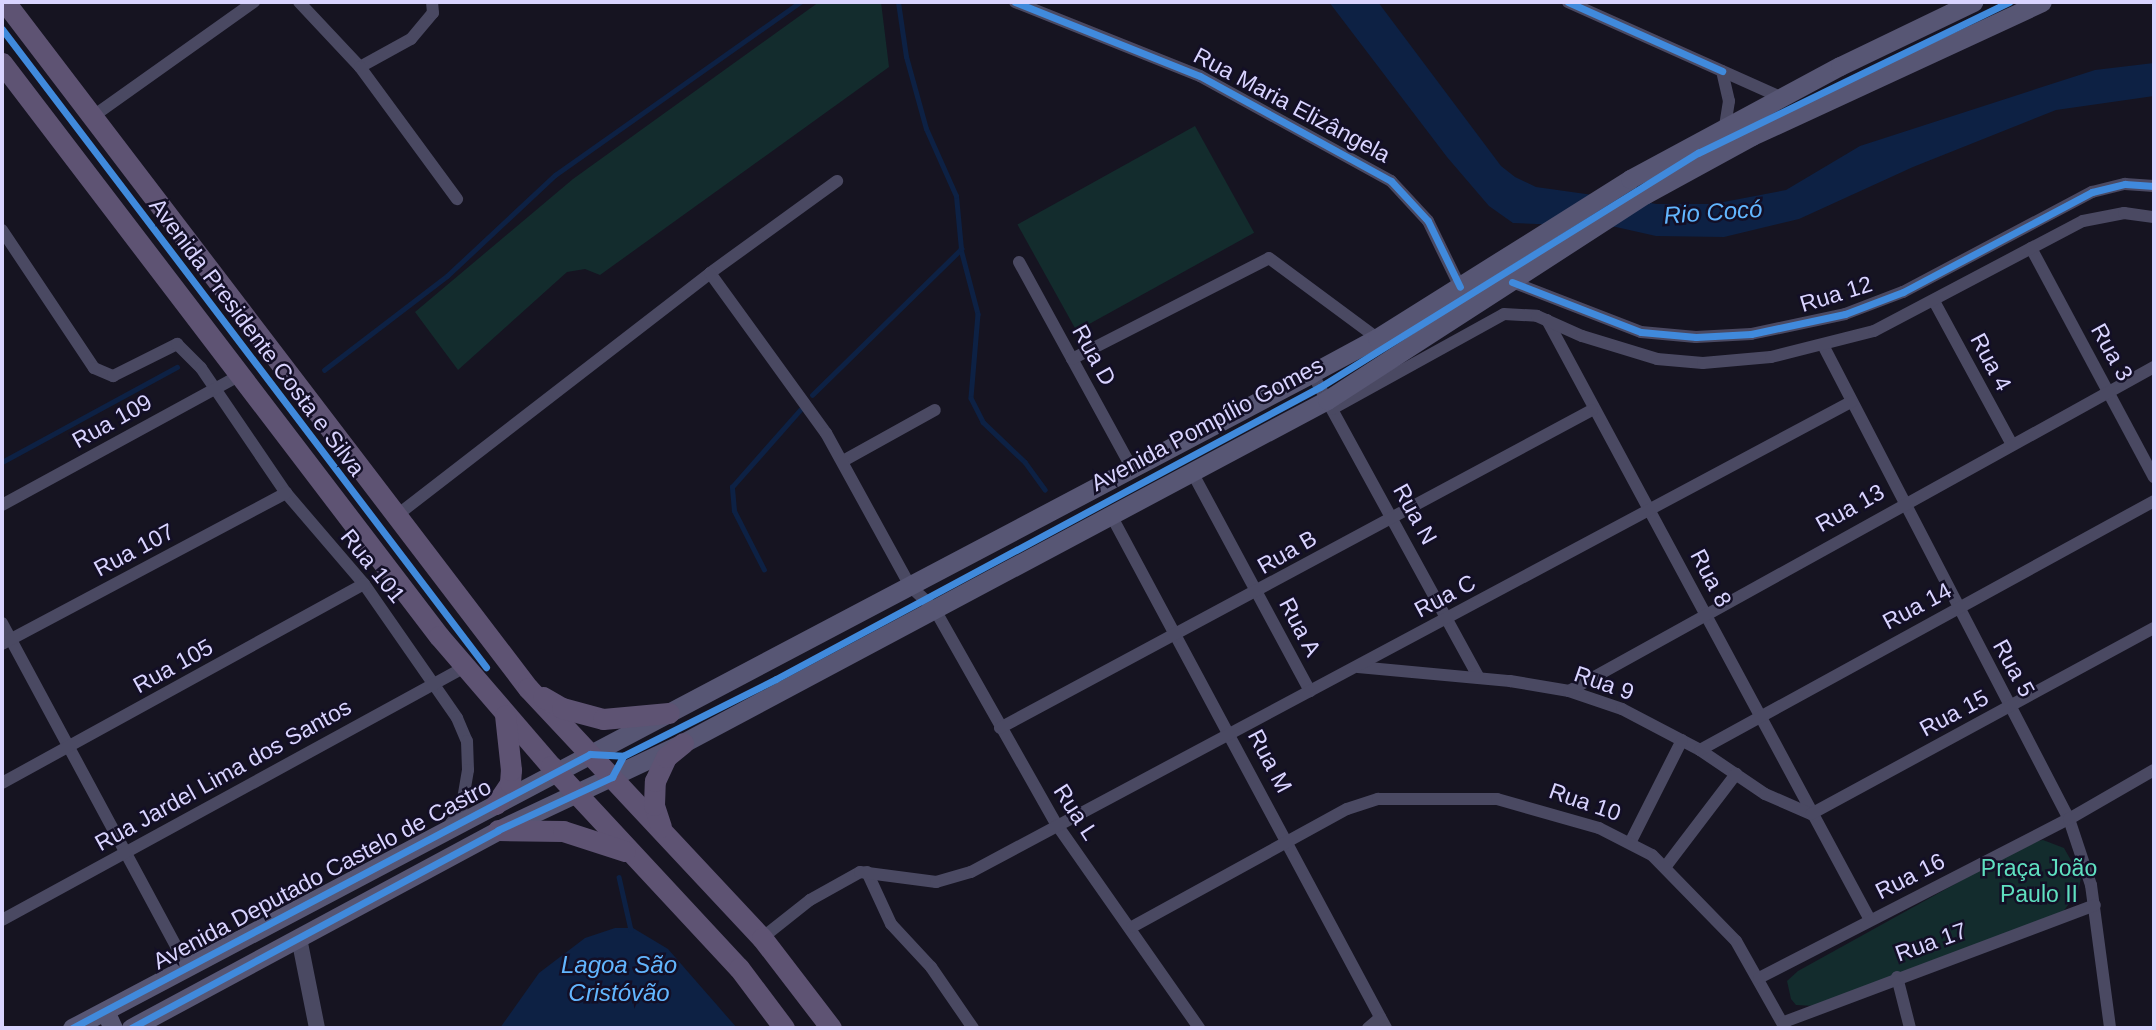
<!DOCTYPE html>
<html>
<head>
<meta charset="utf-8">
<style>
  body { margin:0 }
  #map { position:relative; width:2156px; height:1030px; overflow:hidden; background:#161421; font-family:Arial,sans-serif }
  div>[style] { position:absolute }
  .green>* { inset:0; background:#132c2d; transform-origin:0 0 }
  .water>* { inset:0; background:#0d2144 }
  .stream>* { height:4.5px; margin:-2.25px; padding:0 2.25px; transform-origin:2.25px; border-radius:2.25px; background:#0d2144 }
  .minor>* { height:12px; margin:-6px; padding:0 6px; transform-origin:6px; border-radius:6px; background:#4a4962 }
  .tertiary>* { height:16px; margin:-8px; padding:0 8px; transform-origin:8px; border-radius:8px; background:#4a4962 }
  .secondary>* { height:19px; margin:-9.5px; padding:0 9.5px; transform-origin:9.5px; border-radius:9.5px; background:#575674 }
  .primary>* { height:21px; margin:-10.5px; padding:0 10.5px; transform-origin:10.5px; border-radius:10.5px; background:#5e5373 }
  .cycleway>* { height:7px; margin:-3.5px; padding:0 3.5px; transform-origin:3.5px; border-radius:3.5px; background:#408adc }
  span { translate:-50% -50%; white-space:nowrap; text-align:center; line-height:1.15; -webkit-text-stroke:5px #130f26; paint-order:stroke }
  .street-label { font-size:23px; color:#d9d4ff }
  .park-label { font-size:23px; color:#5fe0c0 }
  .water-label { font-size:24px; color:#62b6ff; font-style:italic }
  .frame { position:absolute; inset:0; border:4px solid #d9d4ff; pointer-events:none }
</style>
</head>
<body>
<div id="map">
  <div class="green">
    <i style="clip-path:polygon(819px 2px,881px 2px,889px 67px,600px 275px,585px 269px,567px 272px,458px 370px,415px 312px,573px 179px)"></i>
    <i style="left:1195px;top:126px;width:122px;height:203px;rotate:61deg"></i>
    <i style="clip-path:polygon(2043px 840px,2064px 848px,2081px 878px,2078px 892px,2062px 913px,1815px 1006px,1796px 1005px,1791px 999px,1787px 981px,1798px 971px,2029px 843px)"></i>
  </div>
  <div class="water">
    <i style="clip-path:polygon(1329px 2px,1378px 2px,1501px 166px,1515px 177px,1536px 187px,1657px 204px,1713px 204px,1786px 190px,1860px 146px,2095px 70px,2154px 63px,2154px 96px,2056px 110px,1913px 167px,1799px 219px,1724px 237px,1656px 236px,1616px 227px,1513px 223px,1489px 206px,1447px 157px)"></i>
    <i style="clip-path:polygon(615px 928px,633px 928px,668px 949px,737px 1028px,500px 1028px,539px 973px,585px 938px)"></i>
  </div>
  <div class="stream">
    <i style="left:961px;top:249px;width:67px;rotate:75.3deg"></i>
    <i style="left:978px;top:314px;width:84px;rotate:94.8deg"></i>
    <i style="left:971px;top:398px;width:27px;rotate:63deg"></i>
    <i style="left:983px;top:422px;width:58px;rotate:43.6deg"></i>
    <i style="left:1025px;top:462px;width:34px;rotate:54deg"></i>
    <i style="left:324px;top:370px;width:155px;rotate:-37.4deg"></i>
    <i style="left:447px;top:276px;width:148px;rotate:-43.1deg"></i>
    <i style="left:555px;top:175px;width:300px;rotate:-35.2deg"></i>
    <i style="left:812px;top:395px;width:209px;rotate:-44.4deg"></i>
    <i style="left:961px;top:249px;width:53px;rotate:-95.4deg"></i>
    <i style="left:956px;top:196px;width:73px;rotate:-114.1deg"></i>
    <i style="left:926px;top:129px;width:75px;rotate:-105.5deg"></i>
    <i style="left:906px;top:57px;width:56px;rotate:-98.3deg"></i>
    <i style="left:2px;top:462px;width:199px;rotate:-28.5deg"></i>
    <i style="left:764px;top:570px;width:66px;rotate:-117deg"></i>
    <i style="left:734px;top:511px;width:24px;rotate:-95deg"></i>
    <i style="left:732px;top:487px;width:103px;rotate:-48.6deg"></i>
    <i style="left:619px;top:877px;width:54px;rotate:77.2deg"></i>
  </div>
  <div class="minor">
    <i style="left:299px;top:2px;width:89px;rotate:46.8deg"></i>
    <i style="left:360px;top:67px;width:58px;rotate:-28.8deg"></i>
    <i style="left:411px;top:39px;width:34px;rotate:-50deg"></i>
    <i style="left:433px;top:13px;width:11px;rotate:-95deg"></i>
    <i style="left:1015px;top:2px;width:199px;rotate:21.8deg"></i>
    <i style="left:1200px;top:76px;width:218px;rotate:28.8deg"></i>
    <i style="left:1391px;top:181px;width:54px;rotate:47.2deg"></i>
    <i style="left:1428px;top:221px;width:73px;rotate:64.1deg"></i>
    <i style="left:1568px;top:2px;width:235px;rotate:24.1deg"></i>
    <i style="left:360px;top:67px;width:164px;rotate:53.7deg"></i>
    <i style="left:1722px;top:71px;width:31px;rotate:77deg"></i>
    <i style="left:1729px;top:101px;width:26px;rotate:99deg"></i>
    <i style="left:92px;top:117px;width:199px;rotate:-35.4deg"></i>
    <i style="left:2px;top:230px;width:166px;rotate:56.3deg"></i>
    <i style="left:94px;top:368px;width:21px;rotate:23deg"></i>
    <i style="left:113px;top:376px;width:72px;rotate:-26.6deg"></i>
    <i style="left:177px;top:344px;width:34px;rotate:45deg"></i>
    <i style="left:201px;top:368px;width:151px;rotate:55.8deg"></i>
    <i style="left:286px;top:493px;width:120px;rotate:49.4deg"></i>
    <i style="left:364px;top:584px;width:163px;rotate:55.2deg"></i>
    <i style="left:457px;top:718px;width:25px;rotate:67deg"></i>
    <i style="left:467px;top:741px;width:29px;rotate:88deg"></i>
    <i style="left:468px;top:770px;width:42px;rotate:99.7deg"></i>
    <i style="left:461px;top:811px;width:16px;rotate:130deg"></i>
    <i style="left:2031px;top:248px;width:260px;rotate:61.8deg"></i>
    <i style="left:1019px;top:262px;width:235px;rotate:61.3deg"></i>
    <i style="left:710px;top:273px;width:157px;rotate:-35.9deg"></i>
    <i style="left:1512px;top:282px;width:138px;rotate:21.2deg"></i>
    <i style="left:1641px;top:332px;width:55px;rotate:5.2deg"></i>
    <i style="left:1696px;top:337px;width:55px;rotate:-3.1deg"></i>
    <i style="left:1751px;top:334px;width:96px;rotate:-12deg"></i>
    <i style="left:1845px;top:314px;width:62px;rotate:-20.8deg"></i>
    <i style="left:1903px;top:292px;width:214px;rotate:-27.9deg"></i>
    <i style="left:2092px;top:192px;width:34px;rotate:-14deg"></i>
    <i style="left:2125px;top:184px;width:29px;rotate:4deg"></i>
    <i style="left:1934px;top:301px;width:162px;rotate:61.5deg"></i>
    <i style="left:1547px;top:320px;width:681px;rotate:61.7deg"></i>
    <i style="left:1824px;top:347px;width:532px;rotate:62.57deg"></i>
    <i style="left:2069px;top:819px;width:70px;rotate:71.6deg"></i>
    <i style="left:2091px;top:885px;width:144px;rotate:82.4deg"></i>
    <i style="left:1072px;top:359px;width:221px;rotate:-27.1deg"></i>
    <i style="left:1269px;top:258px;width:134px;rotate:36.5deg"></i>
    <i style="left:1312px;top:373px;width:345px;rotate:61.3deg"></i>
    <i style="left:1332px;top:409px;width:196px;rotate:-28.9deg"></i>
    <i style="left:1504px;top:314px;width:33px;rotate:3deg"></i>
    <i style="left:1537px;top:316px;width:49px;rotate:24deg"></i>
    <i style="left:1582px;top:336px;width:78px;rotate:17deg"></i>
    <i style="left:1657px;top:359px;width:46px;rotate:5deg"></i>
    <i style="left:1703px;top:363px;width:68px;rotate:-5deg"></i>
    <i style="left:1771px;top:357px;width:106px;rotate:-14.2deg"></i>
    <i style="left:1874px;top:331px;width:236px;rotate:-27.8deg"></i>
    <i style="left:2083px;top:221px;width:42px;rotate:-11deg"></i>
    <i style="left:2124px;top:213px;width:30px;rotate:8deg"></i>
    <i style="left:843px;top:461px;width:105px;rotate:-29deg"></i>
    <i style="left:1192px;top:472px;width:249px;rotate:61.7deg"></i>
    <i style="left:2px;top:505px;width:273px;rotate:-28.6deg"></i>
    <i style="left:396px;top:516px;width:397px;rotate:-37.7deg"></i>
    <i style="left:710px;top:273px;width:198px;rotate:54.1deg"></i>
    <i style="left:826px;top:433px;width:175px;rotate:61.2deg"></i>
    <i style="left:910px;top:586px;width:33px;rotate:43deg"></i>
    <i style="left:934px;top:608px;width:249px;rotate:60.5deg"></i>
    <i style="left:1057px;top:825px;width:248px;rotate:55deg"></i>
    <i style="left:1112px;top:517px;width:580px;rotate:61.8deg"></i>
    <i style="left:2px;top:623px;width:390px;rotate:61.7deg"></i>
    <i style="left:2px;top:644px;width:322px;rotate:-28deg"></i>
    <i style="left:1358px;top:667px;width:153px;rotate:5.3deg"></i>
    <i style="left:1510px;top:681px;width:60px;rotate:9.6deg"></i>
    <i style="left:1569px;top:691px;width:56px;rotate:18.8deg"></i>
    <i style="left:1622px;top:709px;width:88px;rotate:27.7deg"></i>
    <i style="left:1700px;top:750px;width:78px;rotate:34.1deg"></i>
    <i style="left:1765px;top:794px;width:50px;rotate:23.5deg"></i>
    <i style="left:1811px;top:814px;width:390px;rotate:-28.5deg"></i>
    <i style="left:1569px;top:691px;width:669px;rotate:-28.98deg"></i>
    <i style="left:1000px;top:728px;width:672px;rotate:-28.24deg"></i>
    <i style="left:1700px;top:750px;width:518px;rotate:-28.74deg"></i>
    <i style="left:2px;top:783px;width:413px;rotate:-28.8deg"></i>
    <i style="left:1631px;top:841px;width:113px;rotate:-63.2deg"></i>
    <i style="left:1666px;top:866px;width:116px;rotate:-52.7deg"></i>
    <i style="left:867px;top:872px;width:57px;rotate:65.2deg"></i>
    <i style="left:891px;top:924px;width:59px;rotate:47.1deg"></i>
    <i style="left:931px;top:967px;width:74px;rotate:55.5deg"></i>
    <i style="left:2px;top:920px;width:528px;rotate:-28.65deg"></i>
    <i style="left:1132px;top:927px;width:245px;rotate:-28.8deg"></i>
    <i style="left:1347px;top:809px;width:33px;rotate:-18deg"></i>
    <i style="left:1378px;top:799px;width:119px"></i>
    <i style="left:1497px;top:799px;width:106px;rotate:15.9deg"></i>
    <i style="left:1599px;top:828px;width:59px;rotate:27deg"></i>
    <i style="left:1652px;top:855px;width:120px;rotate:45.7deg"></i>
    <i style="left:1736px;top:941px;width:100px;rotate:60.6deg"></i>
    <i style="left:762px;top:938px;width:61px;rotate:-38.4deg"></i>
    <i style="left:810px;top:900px;width:57px;rotate:-29.2deg"></i>
    <i style="left:860px;top:872px;width:77px;rotate:7.5deg"></i>
    <i style="left:936px;top:882px;width:36px;rotate:-16deg"></i>
    <i style="left:971px;top:872px;width:998px;rotate:-28.11deg"></i>
    <i style="left:1897px;top:977px;width:53px;rotate:75.7deg"></i>
    <i style="left:1759px;top:978px;width:348px;rotate:-27.2deg"></i>
    <i style="left:2069px;top:819px;width:98px;rotate:-30deg"></i>
    <i style="left:1784px;top:1022px;width:332px;rotate:-20.6deg"></i>
    <i style="left:1368px;top:1028px;width:16px;rotate:-40deg"></i>
  </div>
  <div class="tertiary">
    <i style="left:299px;top:938px;width:92px;rotate:78.7deg"></i>
  </div>
  <div class="secondary">
    <i style="left:105px;top:1011px;width:19px;rotate:65deg"></i>
    <i style="left:72px;top:1028px;width:1402px;rotate:-27.84deg"></i>
    <i style="left:1312px;top:373px;width:74px;rotate:-28.3deg"></i>
    <i style="left:1377px;top:338px;width:299px;rotate:-32.1deg"></i>
    <i style="left:1630px;top:179px;width:238px;rotate:-28.3deg"></i>
    <i style="left:1840px;top:66px;width:148px;rotate:-25.7deg"></i>
    <i style="left:131px;top:1028px;width:417px;rotate:-28.3deg"></i>
    <i style="left:498px;top:830px;width:204px;rotate:-25.2deg"></i>
    <i style="left:683px;top:743px;width:730px;rotate:-28.04deg"></i>
    <i style="left:1327px;top:400px;width:380px;rotate:-32.9deg"></i>
    <i style="left:1646px;top:194px;width:121px;rotate:-28.7deg"></i>
    <i style="left:1752px;top:136px;width:319px;rotate:-24.8deg"></i>
  </div>
  <div class="primary">
    <i style="left:5px;top:2px;width:863px;rotate:52.68deg"></i>
    <i style="left:528px;top:688px;width:342px;rotate:46.9deg"></i>
    <i style="left:762px;top:938px;width:113px;rotate:52.5deg"></i>
    <i style="left:2px;top:63px;width:721px;rotate:52.67deg"></i>
    <i style="left:439px;top:636px;width:172px;rotate:49.3deg"></i>
    <i style="left:551px;top:766px;width:276px;rotate:47.1deg"></i>
    <i style="left:739px;top:968px;width:75px;rotate:53.1deg"></i>
    <i style="left:543px;top:697px;width:22px;rotate:30deg"></i>
    <i style="left:562px;top:708px;width:42px;rotate:15deg"></i>
    <i style="left:603px;top:719px;width:66px;rotate:-5.2deg"></i>
    <i style="left:496px;top:804px;width:25px;rotate:-56deg"></i>
    <i style="left:510px;top:783px;width:13px;rotate:-86deg"></i>
    <i style="left:511px;top:770px;width:55px;rotate:-96.2deg"></i>
    <i style="left:661px;top:827px;width:23px;rotate:-108deg"></i>
    <i style="left:654px;top:805px;width:24px;rotate:-88deg"></i>
    <i style="left:655px;top:781px;width:26px;rotate:-65deg"></i>
    <i style="left:666px;top:757px;width:22px;rotate:-39deg"></i>
    <i style="left:498px;top:830px;width:65px;rotate:0.9deg"></i>
    <i style="left:563px;top:831px;width:65px;rotate:17.9deg"></i>
  </div>
  <div class="cycleway">
    <i style="left:1015px;top:2px;width:199px;rotate:21.8deg"></i>
    <i style="left:1200px;top:76px;width:218px;rotate:28.8deg"></i>
    <i style="left:1391px;top:181px;width:54px;rotate:47.2deg"></i>
    <i style="left:1428px;top:221px;width:73px;rotate:64.1deg"></i>
    <i style="left:1568px;top:2px;width:169px;rotate:24.1deg"></i>
    <i style="left:2px;top:29px;width:801px;rotate:52.82deg"></i>
    <i style="left:1512px;top:282px;width:138px;rotate:21.2deg"></i>
    <i style="left:1641px;top:332px;width:55px;rotate:5.2deg"></i>
    <i style="left:1696px;top:337px;width:55px;rotate:-3.1deg"></i>
    <i style="left:1751px;top:334px;width:96px;rotate:-12deg"></i>
    <i style="left:1845px;top:314px;width:62px;rotate:-20.8deg"></i>
    <i style="left:1903px;top:292px;width:214px;rotate:-27.9deg"></i>
    <i style="left:2092px;top:192px;width:34px;rotate:-14deg"></i>
    <i style="left:2125px;top:184px;width:29px;rotate:4deg"></i>
    <i style="left:72px;top:1028px;width:586px;rotate:-27.88deg"></i>
    <i style="left:590px;top:754px;width:33px;rotate:3deg"></i>
    <i style="left:623px;top:756px;width:171px;rotate:-26.7deg"></i>
    <i style="left:776px;top:679px;width:617px;rotate:-28.23deg"></i>
    <i style="left:1320px;top:387px;width:445px;rotate:-31.8deg"></i>
    <i style="left:1698px;top:153px;width:346px;rotate:-25.9deg"></i>
    <i style="left:131px;top:1028px;width:417px;rotate:-28.3deg"></i>
    <i style="left:498px;top:830px;width:126px;rotate:-24.9deg"></i>
    <i style="left:612px;top:777px;width:24px;rotate:-62deg"></i>
  </div>
  <div class="street-label">
    <span style="left:1292px;top:105px;rotate:28deg">Rua Maria Elizângela</span>
    <span style="left:1836px;top:294px;rotate:-17deg">Rua 12</span>
    <span style="left:257px;top:337px;rotate:53deg">Avenida Presidente Costa e Silva</span>
    <span style="left:2112px;top:352px;rotate:61deg">Rua 3</span>
    <span style="left:1094px;top:355px;rotate:61deg">Rua D</span>
    <span style="left:1991px;top:362px;rotate:62deg">Rua 4</span>
    <span style="left:112px;top:421px;rotate:-29deg">Rua 109</span>
    <span style="left:1207px;top:424px;rotate:-28deg">Avenida Pompílio Gomes</span>
    <span style="left:1850px;top:508px;rotate:-29deg">Rua 13</span>
    <span style="left:1415px;top:514px;rotate:61deg">Rua N</span>
    <span style="left:134px;top:550px;rotate:-28deg">Rua 107</span>
    <span style="left:1287px;top:552px;rotate:-30deg">Rua B</span>
    <span style="left:373px;top:566px;rotate:51deg">Rua 101</span>
    <span style="left:1711px;top:578px;rotate:62deg">Rua 8</span>
    <span style="left:1445px;top:596px;rotate:-28deg">Rua C</span>
    <span style="left:1917px;top:606px;rotate:-28deg">Rua 14</span>
    <span style="left:1300px;top:627px;rotate:62deg">Rua A</span>
    <span style="left:173px;top:666px;rotate:-29deg">Rua 105</span>
    <span style="left:2014px;top:668px;rotate:61deg">Rua 5</span>
    <span style="left:1604px;top:683px;rotate:19deg">Rua 9</span>
    <span style="left:1954px;top:713px;rotate:-28deg">Rua 15</span>
    <span style="left:1270px;top:761px;rotate:62deg">Rua M</span>
    <span style="left:223px;top:775px;rotate:-29deg">Rua Jardel Lima dos Santos</span>
    <span style="left:1585px;top:802px;rotate:19deg">Rua 10</span>
    <span style="left:1076px;top:812px;rotate:57deg">Rua L</span>
    <span style="left:322px;top:874px;rotate:-28deg">Avenida Deputado Castelo de Castro</span>
    <span style="left:1910px;top:876px;rotate:-27deg">Rua 16</span>
    <span style="left:1931px;top:942px;rotate:-20deg">Rua 17</span>
  </div>
  <div class="park-label">
    <span style="left:2039px;top:881px">Praça João<br>Paulo II</span>
  </div>
  <div class="water-label">
    <span style="left:1713px;top:212px;rotate:-4deg">Rio Cocó</span>
    <span style="left:619px;top:979px">Lagoa São<br>Cristóvão</span>
  </div>
  <div class="frame"></div>
</div>
</body>
</html>
